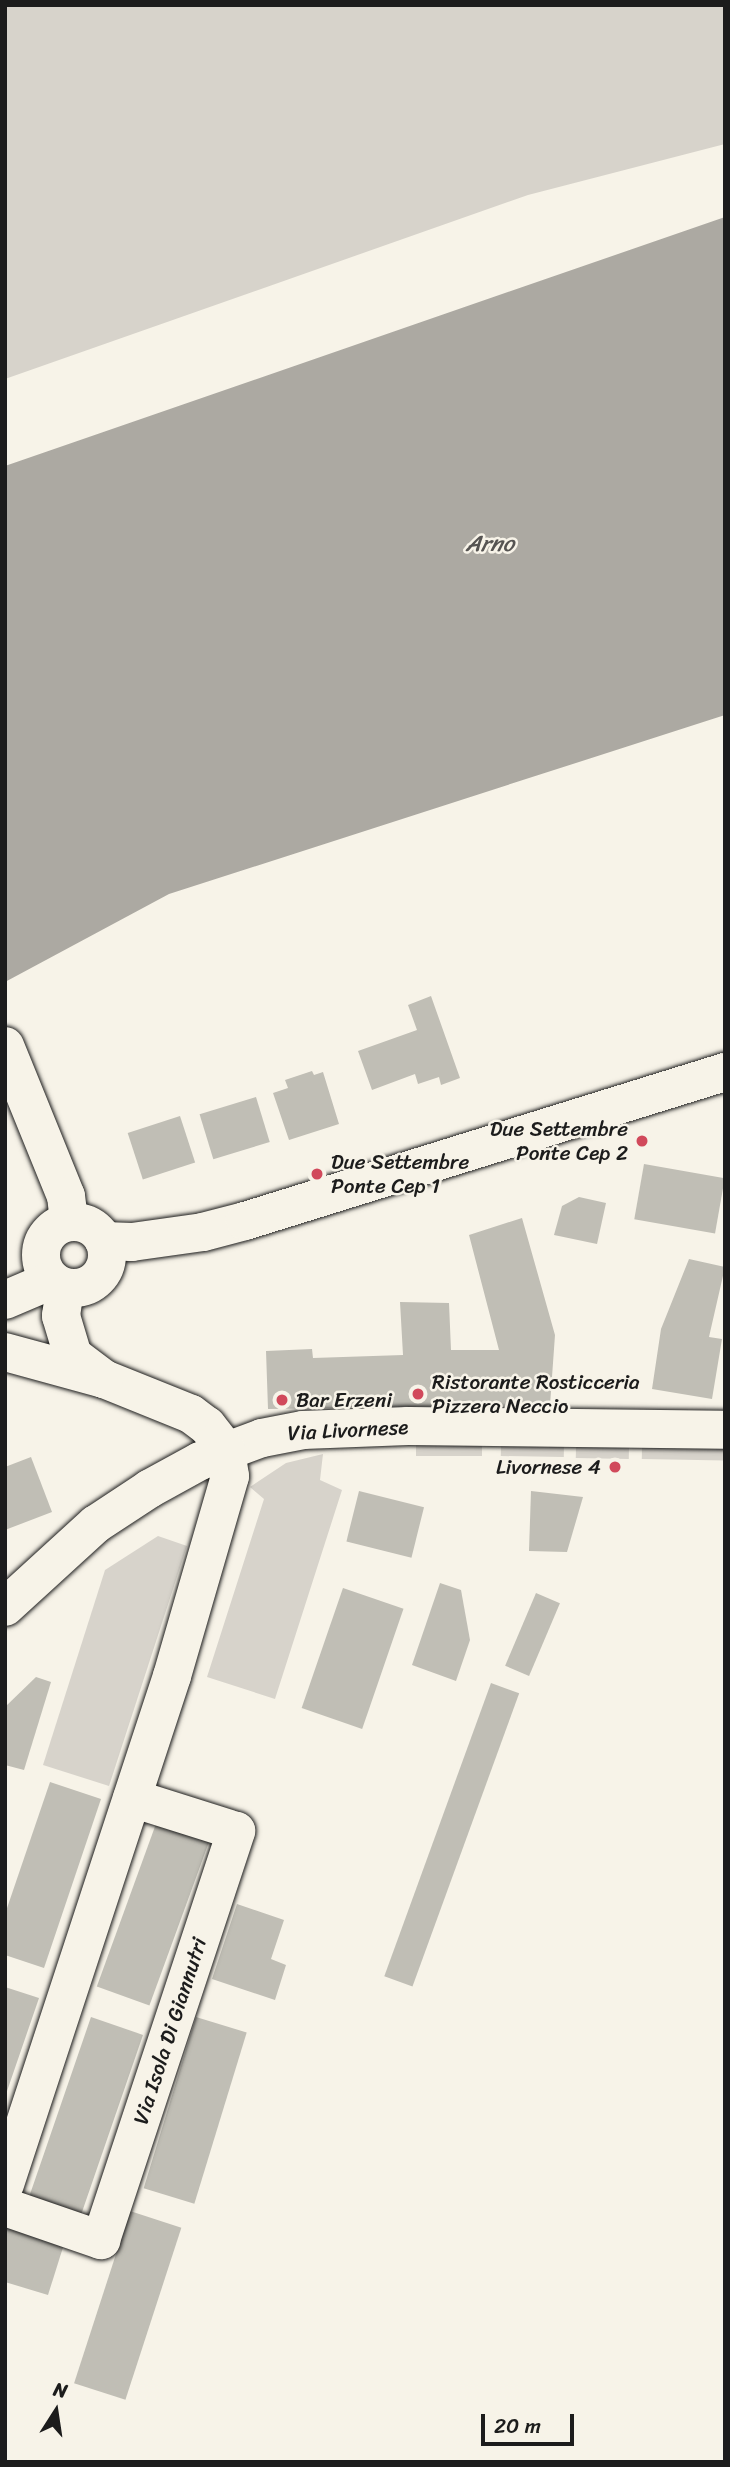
<!DOCTYPE html>
<html>
<head>
<meta charset="utf-8">
<style>
  body { margin:0 }
  #map { position:relative; width:730px; height:2467px; overflow:hidden; background:#f7f3e8; font-family:Sriracha,sans-serif }
  div>[style] { position:absolute }
  .green>* { inset:0; background:#d7d3cb; transform-origin:0 0 }
  .water>* { inset:0; background:#aca9a2 }
  .building>* { inset:0; background:#c0beb5; transform-origin:0 0 }
  .roads { filter:drop-shadow(0 0 2px #1c1c1c) drop-shadow(0 0 2px #1c1c1c) }
  .minor>* { height:38px; margin:-19px; padding:0 19px; transform-origin:19px; border-radius:19px; background:#f7f3e8 }
  .major>* { height:38px; margin:-19px; padding:0 19px; transform-origin:19px; border-radius:19px; background:#f7f3e8 }
  .major>.ring { margin:-19px; padding:0; box-sizing:content-box; background:none; border:38px solid #f7f3e8; border-radius:50% }
  .dots>* { width:19px; height:19px; translate:-50% -50%; box-sizing:border-box; border:4px solid #f7f3e8; border-radius:50% }
  span { translate:-50% -50%; white-space:nowrap; text-align:center; line-height:1.15; -webkit-text-stroke:5px #f7f3e8; paint-order:stroke }
  .poi-label { font-size:21px; color:#1c1c1c }
  .right { translate:-100% -50%; text-align:right }
  .left { translate:0 -50%; text-align:left }
  .street-label { font-size:21px; color:#1c1c1c }
  .water-label { font-size:23px; color:#565452; font-style:italic }
  .frame { position:absolute; inset:0; border:7px solid #1c1c1c; pointer-events:none }
  .north { position:absolute; left:21px; top:2376px; width:70px; height:70px; -webkit-text-stroke:5px #f7f3e8; paint-order:stroke; rotate:12deg; font-size:19px; font-weight:700; line-height:28px; text-align:center; color:#1c1c1c }
  .north::after { content:''; display:block; margin:auto; width:24px; height:32px; background:#1c1c1c; clip-path:polygon(50% 0,100% 100%,50% 72%,0 100%) }
  .scale { position:absolute; left:481px; top:2414px; width:93px; height:32px; box-sizing:border-box; border:4px solid #1c1c1c; border-top:0; padding-left:9px; font-size:21px; line-height:24px; white-space:nowrap; color:#1c1c1c; -webkit-text-stroke:5px #f7f3e8; paint-order:stroke }
</style>
</head>
<body>
<div id="map">
  <div class="green">
    <i style="clip-path:polygon(5px 5px,725px 5px,725px 144px,528px 195px,5px 379px)"></i>
    <i style="left:416px;top:1443px;width:66px;height:13px"></i>
    <i style="left:501px;top:1445px;width:63px;height:11px;rotate:1deg"></i>
    <i style="left:576px;top:1446px;width:53px;height:12px;rotate:1deg"></i>
    <i style="left:642px;top:1447px;width:83px;height:12px;rotate:1deg"></i>
    <i style="clip-path:polygon(323px 1454px,320px 1480px,342px 1490px,275px 1699px,207px 1677px,264px 1499px,250px 1487px,286px 1463px)"></i>
    <i style="clip-path:polygon(158px 1536px,187px 1546px,109px 1786px,43px 1765px,105px 1570px)"></i>
  </div>
  <div class="water">
    <i style="clip-path:polygon(725px 217px,725px 715px,169px 894px,5px 982px,5px 466px)"></i>
  </div>
  <div class="building">
    <i style="clip-path:polygon(431px 996px,460px 1078px,441px 1085px,439px 1077px,418px 1084px,415px 1074px,372px 1090px,358px 1051px,417px 1030px,408px 1005px)"></i>
    <i style="clip-path:polygon(312px 1071px,314px 1075px,323px 1072px,339px 1124px,289px 1140px,273px 1093px,288px 1088px,285px 1080px)"></i>
    <i style="left:256px;top:1097px;width:47px;height:59px;rotate:73deg"></i>
    <i style="left:180px;top:1116px;width:49px;height:55px;rotate:72deg"></i>
    <i style="left:644px;top:1164px;width:82px;height:56px;rotate:10deg"></i>
    <i style="clip-path:polygon(579px 1197px,606px 1203px,597px 1244px,554px 1235px,562px 1206px)"></i>
    <i style="clip-path:polygon(522px 1218px,555px 1335px,550px 1405px,268px 1409px,266px 1351px,312px 1349px,313px 1358px,403px 1355px,400px 1302px,449px 1303px,451px 1350px,499px 1350px,469px 1235px)"></i>
    <i style="clip-path:polygon(689px 1259px,725px 1267px,709px 1337px,722px 1339px,712px 1399px,652px 1389px,661px 1329px)"></i>
    <i style="clip-path:polygon(31px 1457px,52px 1512px,5px 1530px,5px 1467px)"></i>
    <i style="left:359px;top:1491px;width:67px;height:52px;rotate:14deg"></i>
    <i style="clip-path:polygon(531px 1491px,583px 1497px,567px 1552px,529px 1551px)"></i>
    <i style="clip-path:polygon(440px 1583px,461px 1590px,470px 1640px,456px 1681px,412px 1665px)"></i>
    <i style="left:343px;top:1588px;width:64px;height:127px;rotate:19deg"></i>
    <i style="left:536px;top:1593px;width:26px;height:79px;rotate:23deg"></i>
    <i style="clip-path:polygon(36px 1677px,51px 1682px,24px 1770px,5px 1765px,5px 1707px)"></i>
    <i style="left:491px;top:1683px;width:30px;height:312px;rotate:20deg"></i>
    <i style="clip-path:polygon(50px 1782px,101px 1799px,44px 1968px,5px 1955px,5px 1914px)"></i>
    <i style="left:157px;top:1821px;width:56px;height:176px;rotate:20deg"></i>
    <i style="clip-path:polygon(237px 1904px,284px 1920px,271px 1959px,286px 1965px,275px 2000px,212px 1979px)"></i>
    <i style="clip-path:polygon(5px 1987px,39px 1998px,6px 2094px,5px 2094px)"></i>
    <i style="left:91px;top:2017px;width:55px;height:195px;rotate:19deg"></i>
    <i style="left:196px;top:2017px;width:53px;height:179px;rotate:17deg"></i>
    <i style="left:130px;top:2211px;width:54px;height:181px;rotate:18deg"></i>
    <i style="clip-path:polygon(5px 2222px,65px 2241px,48px 2295px,5px 2282px)"></i>
  </div>
  <div class="roads">
    <div class="minor">
      <i style="left:5px;top:1607px;width:123px;rotate:-42.4deg"></i>
      <i style="left:96px;top:1524px;width:64px;rotate:-33.4deg"></i>
      <i style="left:149px;top:1489px;width:58px;rotate:-28.8deg"></i>
      <i style="left:200px;top:1461px;width:66px;rotate:-20.4deg"></i>
      <i style="left:262px;top:1438px;width:42px;rotate:-11deg"></i>
      <i style="left:303px;top:1430px;width:105px;rotate:-2.2deg"></i>
      <i style="left:408px;top:1426px;width:317px;rotate:0.7deg"></i>
      <i style="left:5px;top:2184px;width:535px;rotate:-71.8deg"></i>
      <i style="left:172px;top:1676px;width:208px;rotate:-73.8deg"></i>
      <i style="left:230px;top:1476px;width:26px;rotate:-99deg"></i>
      <i style="left:226px;top:1450px;width:31px;rotate:-128deg"></i>
      <i style="left:207px;top:1426px;width:20px;rotate:-143deg"></i>
      <i style="left:191px;top:1414px;width:94px;rotate:-158.1deg"></i>
      <i style="left:104px;top:1379px;width:39px;rotate:-143deg"></i>
      <i style="left:73px;top:1356px;width:42px;rotate:-106.7deg"></i>
      <i style="left:61px;top:1316px;width:29px;rotate:-82deg"></i>
      <i style="left:5px;top:2207px;width:102px;rotate:19deg"></i>
      <i style="left:101px;top:2240px;width:431px;rotate:-71.7deg"></i>
      <i style="left:236px;top:1831px;width:109px;rotate:-162.4deg"></i>
    </div>
    <div class="major">
      <i style="left:5px;top:1046px;width:162px;rotate:67.9deg"></i>
      <i style="left:66px;top:1196px;width:26px;rotate:83deg"></i>
      <i class="ring" style="left:41px;top:1222px;width:28px;height:28px"></i>
      <i style="left:104px;top:1241px;width:28px;rotate:2deg"></i>
      <i style="left:132px;top:1242px;width:72px;rotate:-8deg"></i>
      <i style="left:203px;top:1232px;width:43px;rotate:-14.7deg"></i>
      <i style="left:245px;top:1221px;width:503px;rotate:-17.25deg"></i>
      <i style="left:5px;top:1300px;width:51px;rotate:-23.1deg"></i>
      <i style="left:5px;top:1352px;width:103px;rotate:15.3deg"></i>
    </div>
  </div>
  <div class="dots">
    <i style="left:642px;top:1141px;background:#d1495b"></i>
    <i style="left:317px;top:1174px;background:#d1495b"></i>
    <i style="left:418px;top:1394px;background:#d1495b"></i>
    <i style="left:282px;top:1400px;background:#d1495b"></i>
    <i style="left:615px;top:1467px;background:#d1495b"></i>
  </div>
  <div class="poi-label">
    <span class="right" style="left:628px;top:1141px">Due Settembre<br>Ponte Cep 2</span>
    <span class="left" style="left:331px;top:1174px">Due Settembre<br>Ponte Cep 1</span>
    <span class="left" style="left:432px;top:1394px">Ristorante Rosticceria<br>Pizzera Neccio</span>
    <span class="left" style="left:296px;top:1400px">Bar Erzeni</span>
    <span class="right" style="left:601px;top:1467px">Livornese 4</span>
  </div>
  <div class="street-label">
    <span style="left:348px;top:1430px;rotate:-3deg">Via Livornese</span>
    <span style="left:170px;top:2031px;rotate:-72deg">Via Isola Di Giannutri</span>
  </div>
  <div class="water-label">
    <span style="left:490px;top:544px">Arno</span>
  </div>
  <div class="frame"></div>
  <div class="north">N</div>
  <div class="scale">20 m</div>
</div>
</body>
</html>
